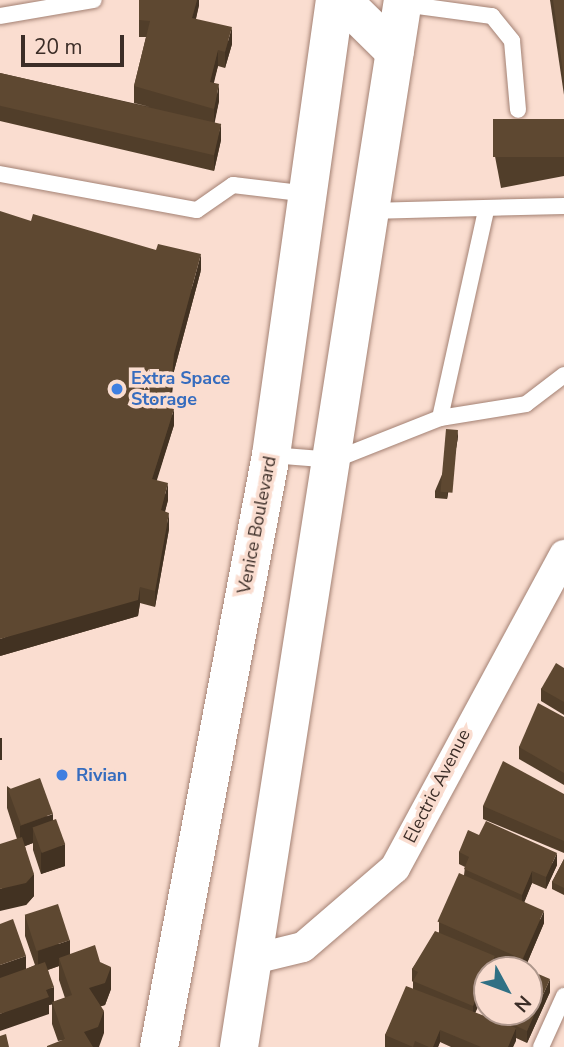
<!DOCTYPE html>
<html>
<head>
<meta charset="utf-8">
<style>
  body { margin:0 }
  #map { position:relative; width:564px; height:1047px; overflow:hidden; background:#faddd0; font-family:"Nunito Sans",sans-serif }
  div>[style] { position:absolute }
  .roads { filter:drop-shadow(0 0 2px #a38173) drop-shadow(0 0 2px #a38173) }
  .service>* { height:16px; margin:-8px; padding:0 8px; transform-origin:8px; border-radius:8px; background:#fff }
  .minor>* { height:30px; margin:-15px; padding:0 15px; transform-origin:15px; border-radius:15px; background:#fff }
  .secondary>* { height:38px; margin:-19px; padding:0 19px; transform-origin:19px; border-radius:19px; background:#fff }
  .wall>* { inset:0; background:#513e2a }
  .shaded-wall>* { inset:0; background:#423222; transform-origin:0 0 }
  .building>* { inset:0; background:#5e4831; transform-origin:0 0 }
  .dots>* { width:19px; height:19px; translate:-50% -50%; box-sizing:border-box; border:4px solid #faddd0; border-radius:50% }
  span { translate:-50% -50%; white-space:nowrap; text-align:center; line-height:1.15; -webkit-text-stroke:7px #faddd0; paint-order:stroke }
  .shop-label { font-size:18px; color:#366cbe; font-weight:700 }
  .left { translate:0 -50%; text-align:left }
  .street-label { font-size:18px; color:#3b2d27 }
  .north { position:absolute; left:473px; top:956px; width:70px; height:70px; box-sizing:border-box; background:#faddd0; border:2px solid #ae978c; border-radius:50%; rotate:131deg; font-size:19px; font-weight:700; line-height:28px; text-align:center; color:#3b2d27 }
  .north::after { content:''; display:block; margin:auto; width:24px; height:32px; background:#307084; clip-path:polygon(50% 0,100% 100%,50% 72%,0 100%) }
  .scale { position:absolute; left:21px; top:35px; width:103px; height:32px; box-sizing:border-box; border:4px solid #3b2d27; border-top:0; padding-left:9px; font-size:21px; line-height:24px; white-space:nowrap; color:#3b2d27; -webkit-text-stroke:5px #faddd0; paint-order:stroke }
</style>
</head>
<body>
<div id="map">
  <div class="roads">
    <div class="service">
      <i style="left:403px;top:4px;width:90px;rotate:7.7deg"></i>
      <i style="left:492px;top:16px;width:32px;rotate:51deg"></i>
      <i style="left:512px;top:41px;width:69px;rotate:85deg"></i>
      <i style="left:0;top:16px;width:95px;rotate:-9.7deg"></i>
      <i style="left:0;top:174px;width:200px;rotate:10.4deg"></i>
      <i style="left:197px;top:210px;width:44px;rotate:-34.8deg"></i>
      <i style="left:233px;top:185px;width:76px;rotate:6.8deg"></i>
      <i style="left:369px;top:211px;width:195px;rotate:-1.5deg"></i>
      <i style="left:440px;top:418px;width:212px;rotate:-77.5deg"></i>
      <i style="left:271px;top:455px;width:63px;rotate:4.5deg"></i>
      <i style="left:334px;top:460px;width:114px;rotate:-21.6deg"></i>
      <i style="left:440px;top:418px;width:87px;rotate:-9.2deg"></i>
      <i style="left:526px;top:404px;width:48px;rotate:-37.3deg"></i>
      <i style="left:541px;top:1047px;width:56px;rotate:-65.7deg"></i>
    </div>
    <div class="minor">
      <i style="left:254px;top:959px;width:50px;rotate:-13.8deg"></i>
      <i style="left:303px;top:947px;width:121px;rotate:-40.7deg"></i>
      <i style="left:395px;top:868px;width:356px;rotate:-61.6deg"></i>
    </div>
    <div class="secondary">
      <i style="left:342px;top:0;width:74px;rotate:44.5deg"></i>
      <i style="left:159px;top:1047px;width:603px;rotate:-79.29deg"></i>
      <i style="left:271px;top:455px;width:459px;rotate:-82deg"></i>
      <i style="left:239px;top:1047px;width:1060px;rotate:-81.1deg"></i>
    </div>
  </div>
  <div class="wall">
    <i style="clip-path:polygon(139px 0,199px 0,199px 5px,196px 19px,232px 44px,225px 68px,218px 66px,213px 83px,219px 101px,214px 122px,221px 140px,214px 171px,0 121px,0 73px,150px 107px,134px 103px,134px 86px,146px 37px,139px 37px)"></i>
    <i style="clip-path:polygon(550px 0,564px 0,564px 95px)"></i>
    <i style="clip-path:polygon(564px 119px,564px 176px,501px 188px,494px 151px,494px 132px)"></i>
    <i style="clip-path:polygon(201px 270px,174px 371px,171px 408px,174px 425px,156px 481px,168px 500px,165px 511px,169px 529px,155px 607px,140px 603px,138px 616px,0 656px)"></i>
    <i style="clip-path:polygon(458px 437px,447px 499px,435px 498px,435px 491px)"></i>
    <i style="clip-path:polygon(564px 668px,564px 715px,541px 701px,541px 689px)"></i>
    <i style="clip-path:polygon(564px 717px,564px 785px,519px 759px,519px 747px)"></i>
    <i style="clip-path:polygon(7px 786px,53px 821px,65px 866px,41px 874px,33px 850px,33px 843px,25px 846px,34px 896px,26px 905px,17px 839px,7px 808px)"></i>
    <i style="clip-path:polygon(564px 794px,564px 853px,483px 819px,483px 806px)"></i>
    <i style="clip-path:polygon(479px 835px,557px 865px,546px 889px,532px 883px,524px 902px,544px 923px,525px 968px,514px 969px,495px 960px,494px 970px,487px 970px,487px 986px,475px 1013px,493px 1020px,493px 1015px,550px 992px,527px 1043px,516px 1038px,513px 1047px,451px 1047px,440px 1042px,438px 1047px,385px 1047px,385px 1035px,413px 989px,413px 982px,412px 981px,412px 969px,439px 932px,439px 922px,464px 875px,465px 867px,459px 864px,459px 852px)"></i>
    <i style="clip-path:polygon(564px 859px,564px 895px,552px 889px,552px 882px)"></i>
    <i style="clip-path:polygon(evenodd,25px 915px,111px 989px,105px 1005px,101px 1006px,104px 1033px,58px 1041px,52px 1024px,52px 1004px,49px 1005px,49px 1014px,26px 969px,35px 965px,25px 936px,25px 915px,59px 966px,59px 980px,65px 998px,54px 1002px,48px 970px,59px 966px)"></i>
  </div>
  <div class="shaded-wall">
    <i style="clip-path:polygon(197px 0,199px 0,199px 5px,192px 34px,192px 18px)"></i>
    <i style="clip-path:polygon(232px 27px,232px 44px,225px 68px,225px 52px)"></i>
    <i style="clip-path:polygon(218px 50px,218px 66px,210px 99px,210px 82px)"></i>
    <i style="clip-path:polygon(219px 84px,219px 101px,214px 126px,214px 109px)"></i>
    <i style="clip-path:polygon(221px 123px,221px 140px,214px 171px,214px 154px)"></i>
    <i style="clip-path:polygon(201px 254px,201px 270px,174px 371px,169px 424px,169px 407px,174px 354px)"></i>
    <i style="clip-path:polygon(174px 409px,174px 425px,152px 496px,152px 479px)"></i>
    <i style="clip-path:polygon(458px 430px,458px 437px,447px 499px,447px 493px)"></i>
    <i style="clip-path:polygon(168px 483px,168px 500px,161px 527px,161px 510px)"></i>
    <i style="clip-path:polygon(169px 513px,169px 529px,155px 607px,155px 591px)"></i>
    <i style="clip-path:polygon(140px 587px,140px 603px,138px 616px,0 656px,0 639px)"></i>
    <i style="left:2px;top:738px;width:22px;height:2px;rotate:90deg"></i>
    <i style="clip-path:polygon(53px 814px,53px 836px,33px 828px,33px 843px,20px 848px,20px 826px)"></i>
    <i style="clip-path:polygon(65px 844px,65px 866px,41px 874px,41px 852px)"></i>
    <i style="clip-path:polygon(557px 853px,557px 865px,546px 889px,546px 877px)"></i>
    <i style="clip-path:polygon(532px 871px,532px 883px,522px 908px,522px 895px)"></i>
    <i style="clip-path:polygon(34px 874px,34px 896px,26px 905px,0 911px,0 889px)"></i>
    <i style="clip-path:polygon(544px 911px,544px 923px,524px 970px,522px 970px,522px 961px)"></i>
    <i style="clip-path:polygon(70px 940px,70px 962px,59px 958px,59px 966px,38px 973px,38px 951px)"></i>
    <i style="clip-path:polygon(26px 956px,26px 978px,0 987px,0 965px)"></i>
    <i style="clip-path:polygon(495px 956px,494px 970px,489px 970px)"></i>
    <i style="clip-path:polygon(111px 967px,111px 989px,105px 1005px,89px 1010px,89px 988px)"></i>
    <i style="clip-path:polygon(487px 974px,487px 986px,473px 1018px,473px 1006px)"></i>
    <i style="clip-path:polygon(550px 979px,550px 992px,527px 1043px,527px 1031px)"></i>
    <i style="clip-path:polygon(54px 987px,54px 1004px,49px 1005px,49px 1014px,0 1031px,0 1014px,46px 990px)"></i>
    <i style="clip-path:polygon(104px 1011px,104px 1033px,99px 1047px,84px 1047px,84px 1032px)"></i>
    <i style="clip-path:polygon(516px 1028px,516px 1041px,513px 1047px,508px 1047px)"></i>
    <i style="clip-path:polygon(440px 1030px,440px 1042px,438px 1047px,433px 1047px)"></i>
  </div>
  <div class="building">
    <i style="clip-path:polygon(139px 0,197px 0,192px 18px,232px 27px,225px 52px,218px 50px,210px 82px,219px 84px,214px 109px,134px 86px,150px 21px,139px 20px)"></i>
    <i style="clip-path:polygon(553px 0,564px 0,564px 79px)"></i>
    <i style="left:0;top:73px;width:227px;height:32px;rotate:13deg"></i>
    <i style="left:564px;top:119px;width:38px;height:71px;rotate:90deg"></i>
    <i style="clip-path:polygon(0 211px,31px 221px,33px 214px,156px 250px,158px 244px,201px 254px,174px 354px,169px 407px,174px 409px,152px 479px,168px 483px,161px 510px,169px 513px,155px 591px,140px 587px,138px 600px,0 639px)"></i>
    <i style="left:446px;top:429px;width:12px;height:63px;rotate:5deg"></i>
    <i style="clip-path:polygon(556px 663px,564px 668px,564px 702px,541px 689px)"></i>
    <i style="clip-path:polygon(538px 703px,564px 717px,564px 773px,519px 747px)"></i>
    <i style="clip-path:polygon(503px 761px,564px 794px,564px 841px,483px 806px)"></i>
    <i style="left:40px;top:778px;width:38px;height:34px;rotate:70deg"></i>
    <i style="left:56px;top:819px;width:27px;height:25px;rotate:70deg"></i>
    <i style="clip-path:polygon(486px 821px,557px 853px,546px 877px,532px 871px,522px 895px,464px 869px,469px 857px,459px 852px,468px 830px,479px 835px)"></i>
    <i style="clip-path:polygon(22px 837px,34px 874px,26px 883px,0 889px,0 844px)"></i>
    <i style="clip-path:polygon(564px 859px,564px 888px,552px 882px)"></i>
    <i style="left:459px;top:873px;width:93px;height:53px;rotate:24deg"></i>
    <i style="left:58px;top:904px;width:38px;height:35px;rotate:72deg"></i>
    <i style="clip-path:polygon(13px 919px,26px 956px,0 965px,0 924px)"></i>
    <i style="clip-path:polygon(435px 931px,495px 956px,489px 970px,487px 970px,487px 974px,473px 1006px,413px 981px,418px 972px,412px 969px)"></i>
    <i style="clip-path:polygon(95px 945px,100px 962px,111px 967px,105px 983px,89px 988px,104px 1011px,98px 1027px,84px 1032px,93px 1047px,47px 1047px,47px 1046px,65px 1039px,52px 1002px,72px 995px,59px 958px)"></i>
    <i style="clip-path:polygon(45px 962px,54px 987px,46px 990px,49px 997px,0 1014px,0 978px)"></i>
    <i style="clip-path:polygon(516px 964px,529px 970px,514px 970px)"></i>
    <i style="clip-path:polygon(529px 970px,550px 979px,527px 1031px,493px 1015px,494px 1012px,529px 1012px)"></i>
    <i style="clip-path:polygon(406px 986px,516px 1028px,508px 1047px,481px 1047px,440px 1030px,433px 1047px,429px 1047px,415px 1041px,413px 1047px,385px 1035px)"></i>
    <i style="clip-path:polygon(6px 1034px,9px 1047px,0 1047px,0 1036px)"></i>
  </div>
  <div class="dots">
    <i style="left:117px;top:389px;background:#3f7fe0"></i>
    <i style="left:62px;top:775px;background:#3f7fe0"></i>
  </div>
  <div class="shop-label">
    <span class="left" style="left:131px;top:389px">Extra Space<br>Storage</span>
    <span class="left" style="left:76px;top:775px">Rivian</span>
  </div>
  <div class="street-label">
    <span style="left:257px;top:525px;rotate:-79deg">Venice Boulevard</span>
    <span style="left:437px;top:786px;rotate:-63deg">Electric Avenue</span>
  </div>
  <div class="north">N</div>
  <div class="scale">20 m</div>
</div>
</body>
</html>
